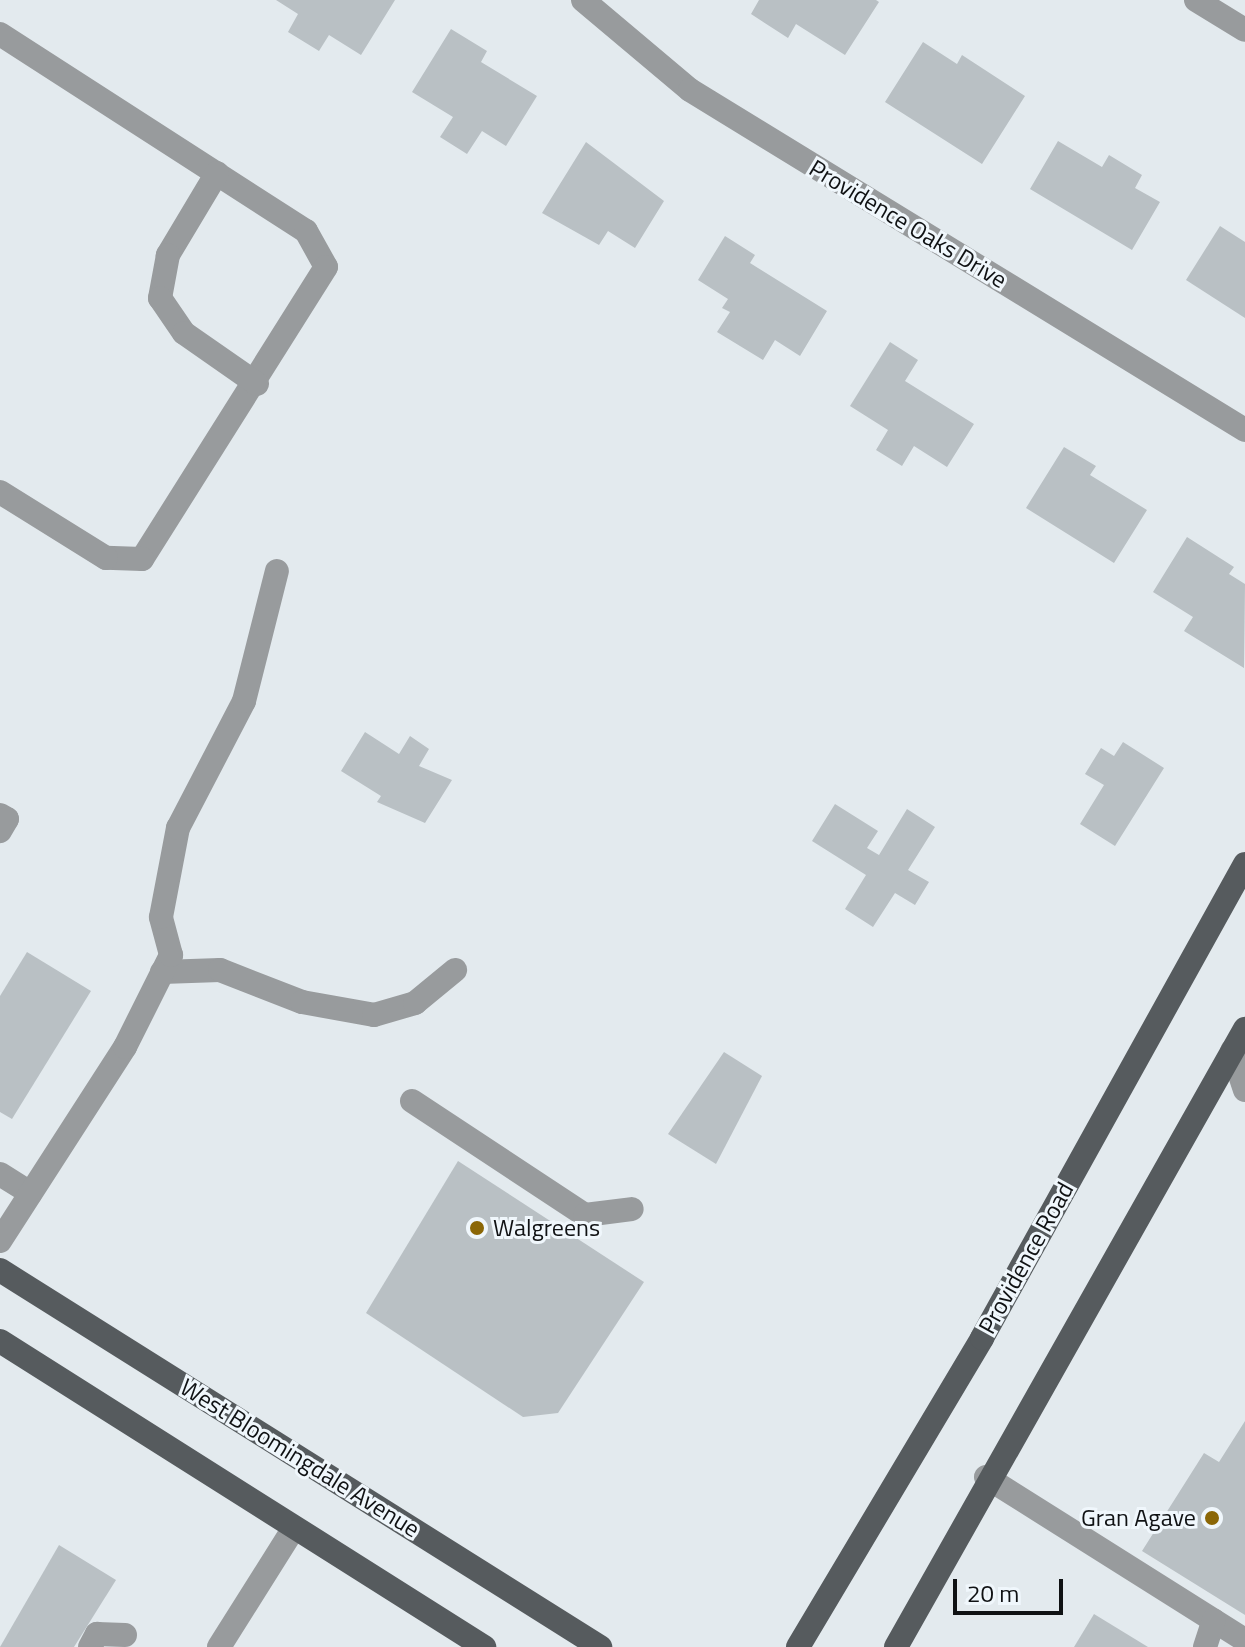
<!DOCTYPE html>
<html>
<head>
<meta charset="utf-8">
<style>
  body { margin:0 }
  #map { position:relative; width:1245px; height:1647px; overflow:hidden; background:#e3eaee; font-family:"Titillium Web",sans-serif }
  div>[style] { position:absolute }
  .building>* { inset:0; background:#b9c0c4 }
  .minor>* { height:24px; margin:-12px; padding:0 12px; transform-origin:12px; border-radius:12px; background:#989b9d }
  .major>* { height:24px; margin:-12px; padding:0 12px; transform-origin:12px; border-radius:12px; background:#565b5e }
  .dots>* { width:22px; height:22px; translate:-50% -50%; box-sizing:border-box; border:4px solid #f0f7fc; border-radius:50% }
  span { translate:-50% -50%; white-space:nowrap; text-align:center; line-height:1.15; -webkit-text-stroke:6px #f0f7fc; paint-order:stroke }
  .street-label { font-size:24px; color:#101214 }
  .poi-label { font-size:24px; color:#101214 }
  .left { translate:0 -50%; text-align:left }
  .right { translate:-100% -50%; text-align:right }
  .scale { position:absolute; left:953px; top:1579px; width:110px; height:36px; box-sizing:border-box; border:4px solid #101214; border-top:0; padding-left:10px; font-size:24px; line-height:28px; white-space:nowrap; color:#101214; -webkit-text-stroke:6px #f0f7fc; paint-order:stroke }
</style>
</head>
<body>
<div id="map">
  <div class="building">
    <i style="clip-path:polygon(276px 0,395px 0,361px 55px,329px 35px,319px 51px,288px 32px,298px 14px)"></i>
    <i style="clip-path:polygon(759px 0,876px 0,879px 2px,845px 55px,796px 24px,788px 38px,751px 14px)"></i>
    <i style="clip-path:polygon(451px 29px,487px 51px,481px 62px,537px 96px,506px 146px,482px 131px,467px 154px,440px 137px,453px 117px,412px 92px)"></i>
    <i style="clip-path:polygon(923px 42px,957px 64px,962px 55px,1025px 96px,982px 164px,885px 102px)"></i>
    <i style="clip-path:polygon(1058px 141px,1102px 167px,1109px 155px,1142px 175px,1135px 188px,1160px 202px,1132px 250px,1030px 189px)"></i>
    <i style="clip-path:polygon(586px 142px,664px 201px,635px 248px,608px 231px,599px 245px,542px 213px)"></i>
    <i style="clip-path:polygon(1220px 226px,1245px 242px,1245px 318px,1186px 280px)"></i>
    <i style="clip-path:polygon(725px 236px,755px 255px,750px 263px,827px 311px,800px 356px,775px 340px,763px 360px,717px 332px,730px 312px,722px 308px,728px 299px,698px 280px)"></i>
    <i style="clip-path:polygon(890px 342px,918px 360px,905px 381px,974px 424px,947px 467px,914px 446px,902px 466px,876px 450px,888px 430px,850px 406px)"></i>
    <i style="clip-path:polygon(1064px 447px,1096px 466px,1090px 475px,1147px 510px,1114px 563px,1026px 508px)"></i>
    <i style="clip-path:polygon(1187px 537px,1234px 567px,1229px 574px,1245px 584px,1244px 668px,1184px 631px,1193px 617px,1153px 592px)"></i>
    <i style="clip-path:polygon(365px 732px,399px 754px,410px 736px,429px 749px,419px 766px,452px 780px,425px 823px,377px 802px,381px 796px,341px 771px)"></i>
    <i style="clip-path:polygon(1123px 742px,1164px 768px,1115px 846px,1080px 824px,1104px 785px,1085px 774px,1101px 748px,1114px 756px)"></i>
    <i style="clip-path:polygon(835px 804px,878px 831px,867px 848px,879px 855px,907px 809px,935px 827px,908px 870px,929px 882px,915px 905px,895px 893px,873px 927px,845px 909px,866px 875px,812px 841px)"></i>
    <i style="clip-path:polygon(27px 952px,91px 991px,12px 1119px,0 1112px,0 996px)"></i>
    <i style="clip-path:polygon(724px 1052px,762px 1076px,716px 1164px,668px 1134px)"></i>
    <i style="clip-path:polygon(458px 1161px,644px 1282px,558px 1413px,523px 1417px,366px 1313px)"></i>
    <i style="clip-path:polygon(1245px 1421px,1245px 1615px,1142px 1551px,1204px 1453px,1219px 1462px)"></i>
    <i style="clip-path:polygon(59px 1545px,116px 1580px,74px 1647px,0 1647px)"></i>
    <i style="clip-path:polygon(1094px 1614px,1148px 1647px,1074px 1647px)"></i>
  </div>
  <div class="minor">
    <i style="left:583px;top:0;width:140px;rotate:40.1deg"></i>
    <i style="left:690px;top:90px;width:651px;rotate:31.49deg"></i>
    <i style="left:1196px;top:0;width:57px;rotate:31.5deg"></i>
    <i style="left:0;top:34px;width:364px;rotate:32.8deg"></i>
    <i style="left:306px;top:231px;width:41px;rotate:60.9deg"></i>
    <i style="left:326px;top:267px;width:345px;rotate:122.2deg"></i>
    <i style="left:142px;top:559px;width:36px;rotate:-178deg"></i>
    <i style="left:106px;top:558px;width:125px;rotate:-148.1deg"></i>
    <i style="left:217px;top:173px;width:96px;rotate:120.9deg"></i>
    <i style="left:168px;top:255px;width:44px;rotate:100.5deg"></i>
    <i style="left:160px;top:298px;width:42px;rotate:55.6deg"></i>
    <i style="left:184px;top:333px;width:89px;rotate:34.9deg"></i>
    <i style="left:0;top:815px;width:8px;rotate:30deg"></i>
    <i style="left:7px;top:819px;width:14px;rotate:120deg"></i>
    <i style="left:162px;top:972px;width:58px;rotate:-2deg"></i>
    <i style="left:220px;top:970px;width:88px;rotate:21.3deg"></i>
    <i style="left:302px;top:1002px;width:73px;rotate:10.2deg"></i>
    <i style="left:374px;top:1015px;width:43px;rotate:-16.3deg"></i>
    <i style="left:415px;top:1003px;width:52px;rotate:-39.5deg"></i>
    <i style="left:1232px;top:1051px;width:41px;rotate:71.6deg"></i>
    <i style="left:412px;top:1101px;width:207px;rotate:33.4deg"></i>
    <i style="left:585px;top:1215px;width:47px;rotate:-7.3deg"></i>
    <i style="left:0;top:1174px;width:36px;rotate:32deg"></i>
    <i style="left:0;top:1241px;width:231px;rotate:-57.2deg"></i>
    <i style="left:125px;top:1047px;width:103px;rotate:-63.4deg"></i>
    <i style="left:171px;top:955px;width:39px;rotate:-105deg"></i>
    <i style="left:161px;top:917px;width:91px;rotate:-79.2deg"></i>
    <i style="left:178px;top:828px;width:143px;rotate:-62.5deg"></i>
    <i style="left:244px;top:701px;width:134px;rotate:-75.8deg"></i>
    <i style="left:986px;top:1477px;width:306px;rotate:32.2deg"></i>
    <i style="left:90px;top:1647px;width:15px;rotate:-62deg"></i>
    <i style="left:97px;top:1634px;width:28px;rotate:2deg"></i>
    <i style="left:219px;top:1647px;width:141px;rotate:-57.8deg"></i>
    <i style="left:1205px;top:1647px;width:28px;rotate:-72deg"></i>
  </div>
  <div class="major">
    <i style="left:0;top:1270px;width:709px;rotate:32.14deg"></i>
    <i style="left:0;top:1341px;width:573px;rotate:32.3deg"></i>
    <i style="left:798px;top:1647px;width:360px;rotate:-59.2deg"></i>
    <i style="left:982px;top:1338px;width:542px;rotate:-60.98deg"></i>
    <i style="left:896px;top:1647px;width:710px;rotate:-60.55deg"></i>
  </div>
  <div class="dots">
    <i style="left:477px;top:1228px;background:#8b6707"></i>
    <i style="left:1212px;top:1518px;background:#8b6707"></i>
  </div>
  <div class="street-label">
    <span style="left:908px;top:224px;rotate:31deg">Providence Oaks Drive</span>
    <span style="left:1026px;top:1258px;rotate:-61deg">Providence Road</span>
    <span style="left:300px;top:1458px;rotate:32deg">West Bloomingdale Avenue</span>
  </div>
  <div class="poi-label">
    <span class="left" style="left:493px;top:1228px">Walgreens</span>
    <span class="right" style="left:1196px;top:1518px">Gran Agave</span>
  </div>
  <div class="scale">20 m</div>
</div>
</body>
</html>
